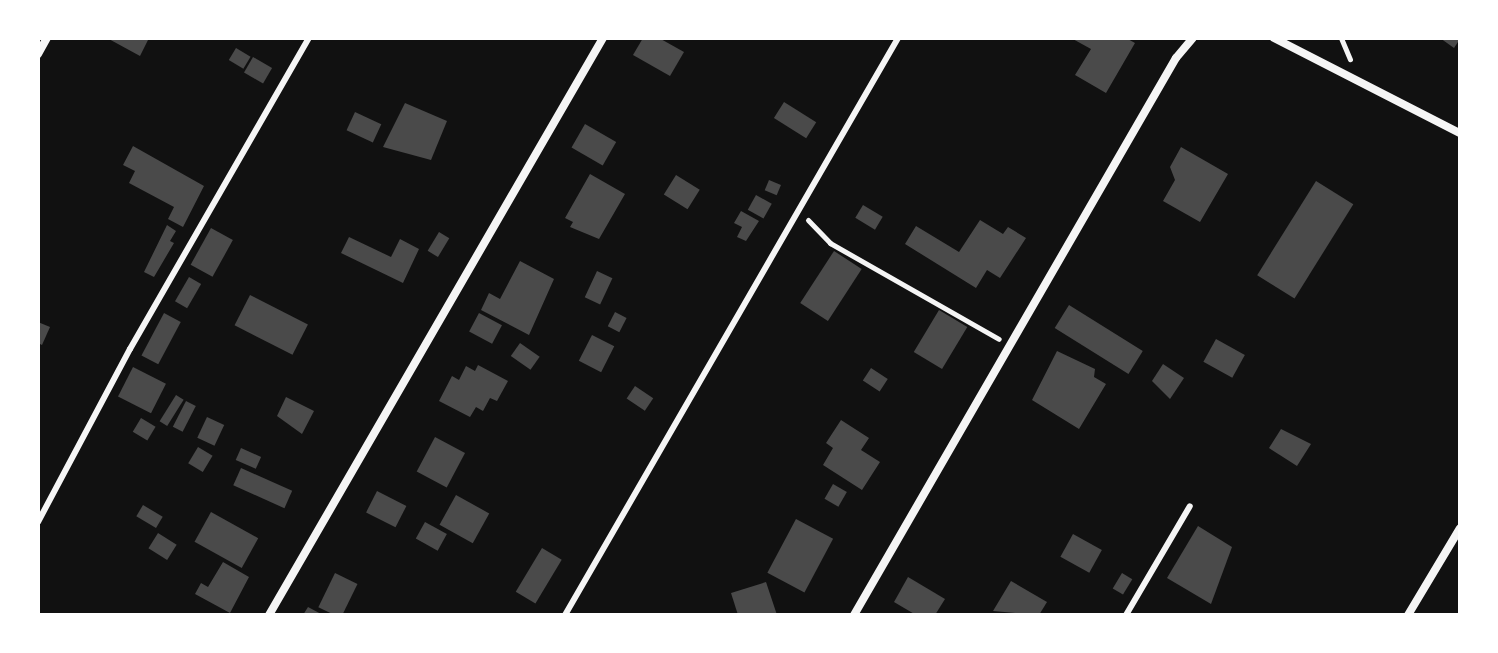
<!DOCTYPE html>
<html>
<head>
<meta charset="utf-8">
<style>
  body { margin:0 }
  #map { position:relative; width:1498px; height:653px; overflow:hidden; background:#111; font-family:"Exo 2",sans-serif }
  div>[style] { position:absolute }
  .building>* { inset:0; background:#4a4a4a; transform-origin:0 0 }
  .path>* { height:5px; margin:-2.5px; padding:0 2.5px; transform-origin:2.5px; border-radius:2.5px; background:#f5f5f5 }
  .service>* { height:6px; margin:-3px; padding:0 3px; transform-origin:3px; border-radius:3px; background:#f5f5f5 }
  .minor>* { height:8px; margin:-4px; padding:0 4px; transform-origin:4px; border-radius:4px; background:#f5f5f5 }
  span { translate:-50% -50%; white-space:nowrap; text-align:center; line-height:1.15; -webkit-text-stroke:6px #fff; paint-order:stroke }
  .frame { position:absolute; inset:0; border:40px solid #fff; pointer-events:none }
</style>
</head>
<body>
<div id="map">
  <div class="building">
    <i style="clip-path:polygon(107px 38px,149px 38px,140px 56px)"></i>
    <i style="clip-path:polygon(643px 38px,659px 38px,684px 52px,670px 76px,633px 55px)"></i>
    <i style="clip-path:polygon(1071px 38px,1126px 38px,1135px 43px,1106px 93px,1075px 75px,1091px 49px)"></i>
    <i style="clip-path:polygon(1440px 38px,1460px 38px,1460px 39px,1454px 48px)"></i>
    <i style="left:236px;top:48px;width:17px;height:14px;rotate:31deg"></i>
    <i style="left:253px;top:57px;width:22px;height:18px;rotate:30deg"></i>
    <i style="left:784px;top:102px;width:38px;height:19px;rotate:32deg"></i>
    <i style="clip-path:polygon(405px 103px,447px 121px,431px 160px,383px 147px)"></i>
    <i style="left:355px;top:112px;width:29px;height:20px;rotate:25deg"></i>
    <i style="left:585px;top:124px;width:36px;height:27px;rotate:30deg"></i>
    <i style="clip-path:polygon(133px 146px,204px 186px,183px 227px,168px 219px,174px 207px,129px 183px,135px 171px,123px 165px)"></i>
    <i style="clip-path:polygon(1181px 147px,1228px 174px,1200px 222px,1163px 201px,1175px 180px,1170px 167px)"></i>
    <i style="clip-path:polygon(590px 174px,625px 194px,599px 239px,570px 227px,573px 222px,565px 218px)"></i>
    <i style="left:676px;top:175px;width:28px;height:23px;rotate:32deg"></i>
    <i style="left:769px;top:180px;width:13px;height:11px;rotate:23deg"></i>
    <i style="left:1316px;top:181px;width:44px;height:111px;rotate:32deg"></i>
    <i style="left:756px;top:195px;width:18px;height:17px;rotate:29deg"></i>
    <i style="left:863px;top:205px;width:23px;height:15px;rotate:31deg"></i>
    <i style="clip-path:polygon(741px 211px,759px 221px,746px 241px,737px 237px,742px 227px,734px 223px)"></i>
    <i style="clip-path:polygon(980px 220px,1003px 234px,1008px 227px,1026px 238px,1000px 278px,987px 270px,976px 288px,905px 244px,916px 226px,959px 252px)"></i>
    <i style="clip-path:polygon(167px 225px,176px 231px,170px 241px,174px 243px,154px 277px,144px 272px)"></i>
    <i style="left:211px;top:228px;width:25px;height:42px;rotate:29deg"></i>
    <i style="left:439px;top:232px;width:12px;height:22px;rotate:31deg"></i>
    <i style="clip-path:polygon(349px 237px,391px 257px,400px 239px,419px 249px,403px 283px,341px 253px)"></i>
    <i style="left:834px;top:251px;width:33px;height:62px;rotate:33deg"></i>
    <i style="clip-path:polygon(520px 261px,554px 279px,529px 335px,481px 310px,489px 293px,500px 299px)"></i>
    <i style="left:597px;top:271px;width:17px;height:29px;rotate:25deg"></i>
    <i style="left:189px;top:277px;width:14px;height:28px;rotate:30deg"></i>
    <i style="left:250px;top:295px;width:65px;height:34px;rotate:27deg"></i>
    <i style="left:1069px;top:305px;width:87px;height:27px;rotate:32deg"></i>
    <i style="left:939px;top:310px;width:33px;height:49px;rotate:31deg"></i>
    <i style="left:615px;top:312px;width:13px;height:16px;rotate:27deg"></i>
    <i style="left:164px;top:313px;width:19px;height:48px;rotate:28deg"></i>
    <i style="left:479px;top:313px;width:26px;height:21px;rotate:28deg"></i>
    <i style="clip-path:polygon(38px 322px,50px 327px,42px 345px,38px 343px)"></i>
    <i style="left:592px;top:335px;width:25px;height:29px;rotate:27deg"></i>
    <i style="left:1216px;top:339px;width:33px;height:26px;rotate:29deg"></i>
    <i style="left:520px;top:343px;width:24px;height:16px;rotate:35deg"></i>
    <i style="clip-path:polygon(1057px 351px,1095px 369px,1094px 377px,1106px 384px,1079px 429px,1032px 400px)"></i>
    <i style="clip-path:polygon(1163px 364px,1184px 378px,1170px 399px,1152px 381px)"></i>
    <i style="clip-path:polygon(478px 365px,508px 381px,497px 401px,490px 398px,483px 411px,476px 407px,470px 417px,439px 401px,452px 376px,459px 380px,466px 366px,475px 371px)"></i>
    <i style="left:133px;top:367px;width:37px;height:33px;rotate:27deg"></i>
    <i style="left:871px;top:368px;width:20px;height:15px;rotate:33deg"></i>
    <i style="left:635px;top:386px;width:22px;height:15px;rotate:34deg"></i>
    <i style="left:176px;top:395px;width:9px;height:31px;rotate:32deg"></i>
    <i style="clip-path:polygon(286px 397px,314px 411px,302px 434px,277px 416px)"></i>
    <i style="left:186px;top:401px;width:11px;height:29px;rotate:27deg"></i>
    <i style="left:207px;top:417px;width:19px;height:23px;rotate:25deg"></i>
    <i style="left:141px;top:418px;width:17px;height:16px;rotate:31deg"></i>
    <i style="clip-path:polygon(841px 420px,869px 438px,861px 450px,880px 462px,862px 490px,823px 465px,833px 448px,826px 443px)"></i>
    <i style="clip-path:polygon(1281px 429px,1311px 444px,1297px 466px,1269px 448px)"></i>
    <i style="left:435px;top:437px;width:34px;height:39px;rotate:28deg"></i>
    <i style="left:198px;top:447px;width:17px;height:19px;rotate:31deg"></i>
    <i style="left:241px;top:448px;width:22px;height:13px;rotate:24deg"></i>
    <i style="left:241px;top:468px;width:56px;height:19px;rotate:24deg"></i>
    <i style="left:833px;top:484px;width:16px;height:17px;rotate:30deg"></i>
    <i style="left:377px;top:491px;width:33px;height:24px;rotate:27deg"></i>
    <i style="left:456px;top:495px;width:38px;height:34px;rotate:29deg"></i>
    <i style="left:143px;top:505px;width:23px;height:13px;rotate:31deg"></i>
    <i style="left:211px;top:512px;width:54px;height:34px;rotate:29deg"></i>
    <i style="left:796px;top:519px;width:42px;height:61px;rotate:28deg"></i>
    <i style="left:425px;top:522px;width:25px;height:19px;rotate:29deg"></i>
    <i style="clip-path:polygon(1198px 526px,1232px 547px,1211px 604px,1167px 578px)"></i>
    <i style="left:158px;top:533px;width:22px;height:18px;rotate:32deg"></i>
    <i style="left:1073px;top:534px;width:33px;height:26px;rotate:29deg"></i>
    <i style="left:542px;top:548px;width:23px;height:51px;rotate:31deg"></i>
    <i style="clip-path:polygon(223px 562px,249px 577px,230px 613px,195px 594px,201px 583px,208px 587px)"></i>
    <i style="left:335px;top:573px;width:25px;height:38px;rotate:26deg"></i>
    <i style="left:1122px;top:573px;width:12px;height:18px;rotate:31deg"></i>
    <i style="clip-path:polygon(908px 577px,945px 599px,935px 615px,916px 615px,894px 602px)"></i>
    <i style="clip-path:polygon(1011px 581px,1047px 602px,1039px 615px,993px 611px)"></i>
    <i style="clip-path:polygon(766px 582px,777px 615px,738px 615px,731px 593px)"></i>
    <i style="clip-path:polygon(308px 607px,323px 615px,303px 615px)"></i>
  </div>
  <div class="path">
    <i style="left:1341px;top:38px;width:23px;rotate:67deg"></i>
    <i style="left:808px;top:220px;width:32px;rotate:46deg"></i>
    <i style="left:830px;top:243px;width:194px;rotate:29.6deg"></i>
  </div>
  <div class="service">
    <i style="left:38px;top:522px;width:196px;rotate:-62deg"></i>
    <i style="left:130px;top:349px;width:359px;rotate:-60.1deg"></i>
    <i style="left:565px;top:615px;width:666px;rotate:-60.01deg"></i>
    <i style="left:1126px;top:615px;width:126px;rotate:-59.6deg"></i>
  </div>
  <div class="minor">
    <i style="left:1274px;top:38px;width:209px;rotate:27.1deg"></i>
    <i style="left:38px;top:54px;width:18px;rotate:-61deg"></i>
    <i style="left:269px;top:615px;width:667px;rotate:-59.94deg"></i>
    <i style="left:854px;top:615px;width:643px;rotate:-59.97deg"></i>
    <i style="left:1176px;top:58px;width:26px;rotate:-50deg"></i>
    <i style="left:1408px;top:615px;width:101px;rotate:-59.1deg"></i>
  </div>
  <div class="frame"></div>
</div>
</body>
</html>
